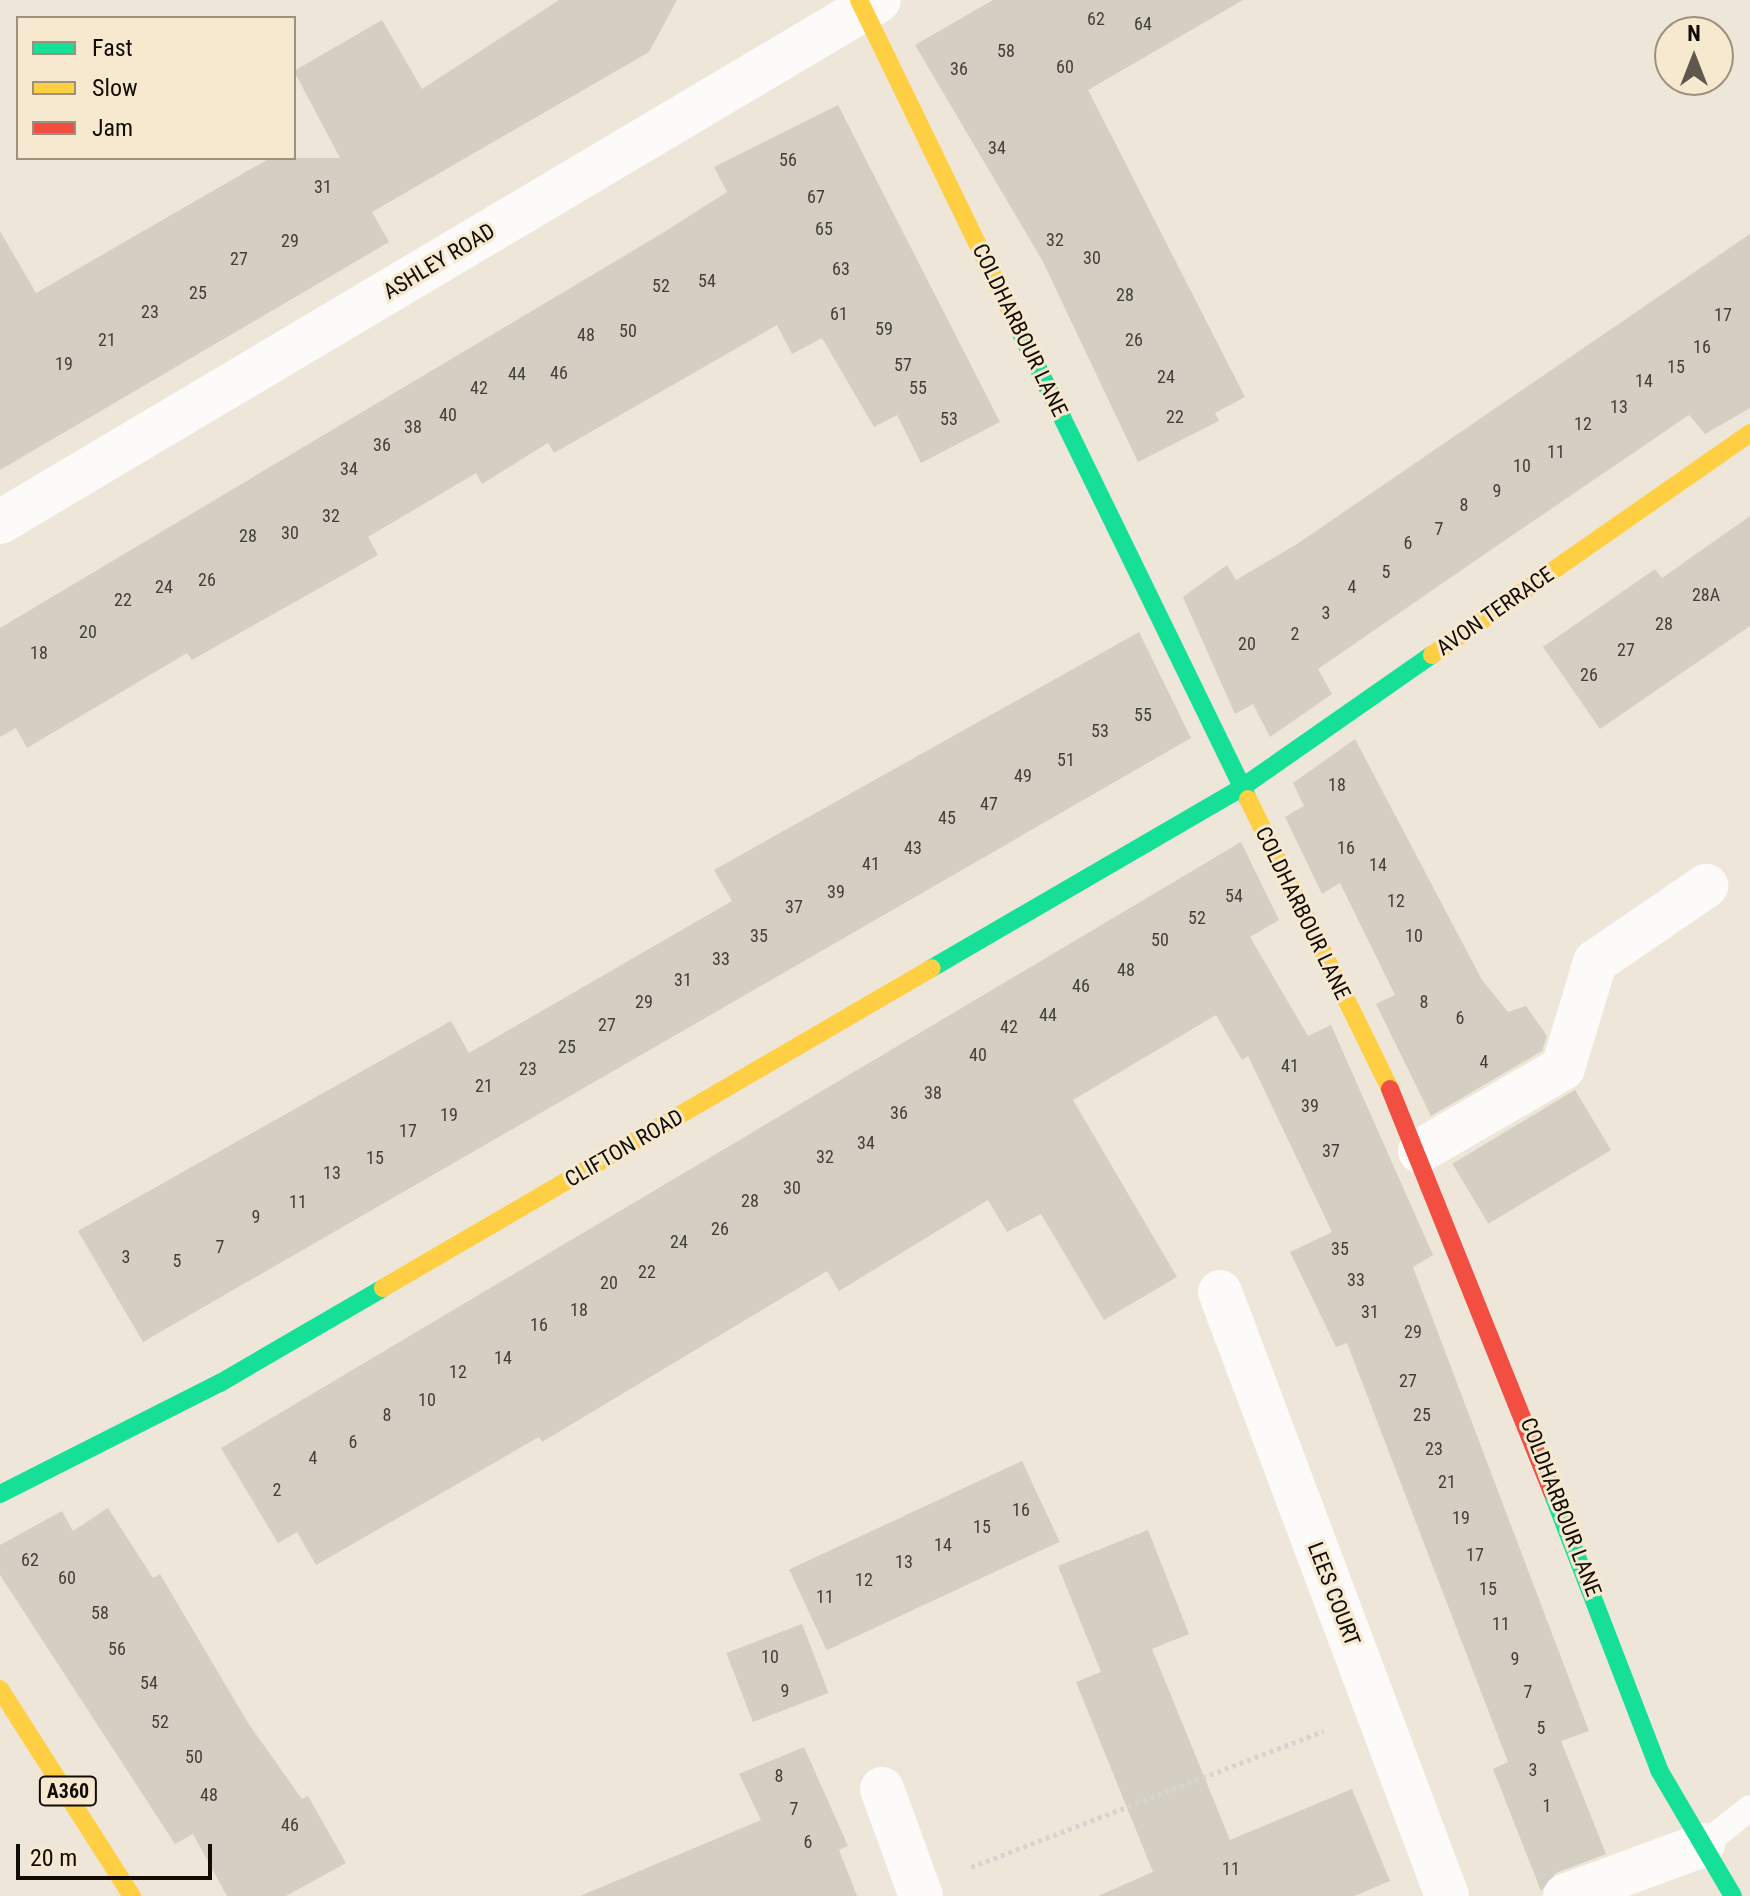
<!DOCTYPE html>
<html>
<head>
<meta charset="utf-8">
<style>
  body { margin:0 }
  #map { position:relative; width:1750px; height:1896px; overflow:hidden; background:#eee6d9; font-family:"Roboto Condensed",sans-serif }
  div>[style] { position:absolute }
  .building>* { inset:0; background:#d4cec3; transform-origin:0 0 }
  .path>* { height:5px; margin-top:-2.5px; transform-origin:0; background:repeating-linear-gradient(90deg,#d6d4d0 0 4px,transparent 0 8px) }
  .lane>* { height:26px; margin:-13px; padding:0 13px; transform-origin:13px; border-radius:13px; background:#fcfbf9 }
  .street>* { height:44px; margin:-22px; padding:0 22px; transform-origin:22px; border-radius:22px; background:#fcfbf9 }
  .fast>* { height:18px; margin:-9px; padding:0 9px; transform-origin:9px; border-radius:9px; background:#16e098 }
  .slow>* { height:18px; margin:-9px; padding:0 9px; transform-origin:9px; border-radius:9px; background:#ffcf43 }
  .jam>* { height:18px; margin:-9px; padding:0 9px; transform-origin:9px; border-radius:9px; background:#f24e42 }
  span { translate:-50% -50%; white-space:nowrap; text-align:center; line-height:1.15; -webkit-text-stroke:6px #f7e9d0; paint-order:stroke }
  .number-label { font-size:18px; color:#433e36 }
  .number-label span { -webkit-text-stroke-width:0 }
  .shield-label span { padding:2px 6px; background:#f7e9d0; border:2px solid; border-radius:6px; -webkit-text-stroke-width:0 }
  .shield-label { font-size:20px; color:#110d05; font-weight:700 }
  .street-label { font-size:22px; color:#110d05 }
  .legend { position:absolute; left:16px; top:16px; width:280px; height:144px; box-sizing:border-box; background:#f7e9d0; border:2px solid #9b917f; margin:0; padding:10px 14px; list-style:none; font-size:24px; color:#110d05 }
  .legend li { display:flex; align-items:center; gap:16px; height:40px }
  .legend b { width:40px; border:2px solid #9b917f }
  .north { position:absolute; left:1654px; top:16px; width:80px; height:80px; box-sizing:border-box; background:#f7e9d0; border:2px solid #9b917f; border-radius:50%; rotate:0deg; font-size:22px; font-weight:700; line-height:32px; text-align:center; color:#110d05 }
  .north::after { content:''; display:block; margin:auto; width:28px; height:36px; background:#5e594f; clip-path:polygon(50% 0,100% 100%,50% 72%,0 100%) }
  .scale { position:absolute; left:16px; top:1844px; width:196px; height:36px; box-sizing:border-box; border:4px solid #110d05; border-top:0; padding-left:10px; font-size:24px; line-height:28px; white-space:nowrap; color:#110d05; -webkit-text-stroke:6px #f7e9d0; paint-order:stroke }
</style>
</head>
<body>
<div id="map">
  <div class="building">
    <i style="clip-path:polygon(559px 0,677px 0,649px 52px,372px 212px,389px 242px,0 470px,0 231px,36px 293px,270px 158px,340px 158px,294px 71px,382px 20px,422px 89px)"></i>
    <i style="clip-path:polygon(993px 0,1243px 0,1088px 90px,1245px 397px,1215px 413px,1219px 421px,1138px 462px,1042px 260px,915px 45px)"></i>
    <i style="clip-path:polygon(838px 105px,1000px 422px,921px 463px,897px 415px,874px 427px,822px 338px,792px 354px,777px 325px,554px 453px,548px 443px,482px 484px,476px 473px,368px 537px,378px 555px,192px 660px,187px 653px,27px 748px,16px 728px,0 737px,0 628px,661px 234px,727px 192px,714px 167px)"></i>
    <i style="clip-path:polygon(1750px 234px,1750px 408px,1705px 434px,1689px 415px,1479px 558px,1318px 669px,1332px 694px,1270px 737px,1253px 704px,1235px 714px,1183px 597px,1227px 565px,1236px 580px,1297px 544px)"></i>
    <i style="clip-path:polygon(1750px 516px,1750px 626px,1600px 729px,1543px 647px,1655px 569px,1662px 578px)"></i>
    <i style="clip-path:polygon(1139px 632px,1191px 738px,143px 1342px,78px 1231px,451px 1021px,469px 1053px,732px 901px,714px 870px)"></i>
    <i style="clip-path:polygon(1355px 739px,1482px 980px,1508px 1012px,1526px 1006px,1547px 1036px,1542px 1051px,1431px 1116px,1376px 1004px,1395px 995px,1340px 883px,1322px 894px,1285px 817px,1304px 806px,1293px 783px)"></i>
    <i style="clip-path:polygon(1241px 842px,1279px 920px,1250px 937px,1308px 1036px,1331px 1025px,1433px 1255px,1413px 1267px,1589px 1731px,1561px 1741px,1606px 1854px,1556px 1873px,1541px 1891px,1493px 1769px,1508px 1762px,1347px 1343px,1336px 1347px,1290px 1252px,1332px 1232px,1248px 1056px,1242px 1060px,1216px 1015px,1073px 1100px,1177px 1277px,1104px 1320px,1041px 1214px,1007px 1232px,988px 1200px,839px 1291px,827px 1271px,542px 1442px,539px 1437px,316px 1565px,297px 1532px,278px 1543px,221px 1448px)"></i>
    <i style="left:1575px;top:1090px;width:70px;height:143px;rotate:59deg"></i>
    <i style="left:1022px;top:1461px;width:89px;height:257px;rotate:65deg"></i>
    <i style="clip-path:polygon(108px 1508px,153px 1578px,160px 1574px,248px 1723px,302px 1799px,308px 1796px,346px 1863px,286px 1896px,227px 1896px,193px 1834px,175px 1844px,0 1575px,0 1545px,62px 1511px,73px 1531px)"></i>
    <i style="clip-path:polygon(1148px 1530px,1189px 1634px,1152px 1649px,1230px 1840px,1352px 1789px,1390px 1881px,1354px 1896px,1098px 1896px,1153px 1872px,1076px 1682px,1101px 1672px,1058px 1566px)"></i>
    <i style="left:802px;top:1624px;width:74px;height:81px;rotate:69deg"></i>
    <i style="clip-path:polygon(804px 1747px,848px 1846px,839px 1850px,857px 1896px,580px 1896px,761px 1820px,739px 1774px)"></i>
  </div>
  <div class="path">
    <i style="left:971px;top:1867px;width:378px;rotate:-21.1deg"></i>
  </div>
  <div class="lane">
    <i style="left:1703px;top:1845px;width:60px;rotate:-38.2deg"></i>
  </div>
  <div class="street">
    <i style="left:0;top:522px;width:1022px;rotate:-30.7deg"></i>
    <i style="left:1420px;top:1151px;width:165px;rotate:-30.1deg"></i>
    <i style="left:1563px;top:1068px;width:111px;rotate:-73.2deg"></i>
    <i style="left:1595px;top:962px;width:135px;rotate:-34.4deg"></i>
    <i style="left:1220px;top:1292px;width:645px;rotate:69.4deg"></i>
    <i style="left:882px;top:1789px;width:114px;rotate:70deg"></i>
    <i style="left:1565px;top:1896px;width:147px;rotate:-20.3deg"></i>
  </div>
  <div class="fast">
    <i style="left:1017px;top:325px;width:527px;rotate:64.02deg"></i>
    <i style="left:932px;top:968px;width:358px;rotate:-30.2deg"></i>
    <i style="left:1241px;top:788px;width:233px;rotate:-34.9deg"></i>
    <i style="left:1552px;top:1492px;width:298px;rotate:68.9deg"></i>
    <i style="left:1659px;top:1770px;width:146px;rotate:59.6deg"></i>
    <i style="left:0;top:1494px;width:246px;rotate:-26.8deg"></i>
    <i style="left:220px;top:1383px;width:189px;rotate:-30.2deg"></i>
  </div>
  <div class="slow">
    <i style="left:859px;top:0;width:361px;rotate:64.1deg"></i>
    <i style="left:1432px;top:655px;width:388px;rotate:-34.9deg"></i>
    <i style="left:1248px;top:799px;width:323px;rotate:63.9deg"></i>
    <i style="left:383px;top:1288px;width:635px;rotate:-30.24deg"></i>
    <i style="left:0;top:1689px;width:246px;rotate:57.5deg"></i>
  </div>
  <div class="jam">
    <i style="left:1390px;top:1089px;width:434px;rotate:68.1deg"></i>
  </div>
  <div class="number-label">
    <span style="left:1096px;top:19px">62</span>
    <span style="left:1143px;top:24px">64</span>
    <span style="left:1006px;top:51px">58</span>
    <span style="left:1065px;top:67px">60</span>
    <span style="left:959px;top:69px">36</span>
    <span style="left:997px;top:148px">34</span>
    <span style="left:788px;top:160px">56</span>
    <span style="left:323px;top:187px">31</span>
    <span style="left:816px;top:197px">67</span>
    <span style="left:824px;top:229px">65</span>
    <span style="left:1055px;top:240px">32</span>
    <span style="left:290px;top:241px">29</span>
    <span style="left:1092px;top:258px">30</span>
    <span style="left:239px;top:259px">27</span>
    <span style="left:841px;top:269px">63</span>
    <span style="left:707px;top:281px">54</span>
    <span style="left:661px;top:286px">52</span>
    <span style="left:198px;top:293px">25</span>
    <span style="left:1125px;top:295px">28</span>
    <span style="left:150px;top:312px">23</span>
    <span style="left:839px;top:314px">61</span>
    <span style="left:1723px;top:315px">17</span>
    <span style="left:884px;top:329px">59</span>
    <span style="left:628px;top:331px">50</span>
    <span style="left:586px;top:335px">48</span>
    <span style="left:107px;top:340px">21</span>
    <span style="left:1134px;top:340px">26</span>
    <span style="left:1702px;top:347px">16</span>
    <span style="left:64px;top:364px">19</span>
    <span style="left:903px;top:365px">57</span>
    <span style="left:1676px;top:367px">15</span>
    <span style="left:559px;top:373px">46</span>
    <span style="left:517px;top:374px">44</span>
    <span style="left:1166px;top:377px">24</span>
    <span style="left:1644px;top:381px">14</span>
    <span style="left:479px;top:388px">42</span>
    <span style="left:918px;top:388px">55</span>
    <span style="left:1619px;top:407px">13</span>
    <span style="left:448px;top:415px">40</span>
    <span style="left:1175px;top:417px">22</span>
    <span style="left:949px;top:419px">53</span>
    <span style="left:1583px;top:424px">12</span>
    <span style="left:413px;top:427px">38</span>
    <span style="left:382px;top:445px">36</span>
    <span style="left:1556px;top:452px">11</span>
    <span style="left:1522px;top:466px">10</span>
    <span style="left:349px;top:469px">34</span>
    <span style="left:1497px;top:491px">9</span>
    <span style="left:1464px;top:505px">8</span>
    <span style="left:331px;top:516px">32</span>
    <span style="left:1439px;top:529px">7</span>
    <span style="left:290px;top:533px">30</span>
    <span style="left:248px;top:536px">28</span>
    <span style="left:1408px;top:543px">6</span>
    <span style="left:1386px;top:572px">5</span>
    <span style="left:207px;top:580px">26</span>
    <span style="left:164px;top:587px">24</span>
    <span style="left:1352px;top:587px">4</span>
    <span style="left:1706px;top:595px">28A</span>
    <span style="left:123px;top:600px">22</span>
    <span style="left:1326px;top:613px">3</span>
    <span style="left:1664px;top:624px">28</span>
    <span style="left:88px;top:632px">20</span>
    <span style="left:1295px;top:634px">2</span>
    <span style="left:1247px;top:644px">20</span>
    <span style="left:1626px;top:650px">27</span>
    <span style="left:39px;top:653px">18</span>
    <span style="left:1589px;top:675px">26</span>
    <span style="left:1143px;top:715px">55</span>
    <span style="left:1100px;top:731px">53</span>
    <span style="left:1066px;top:760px">51</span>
    <span style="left:1023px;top:776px">49</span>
    <span style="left:1337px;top:785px">18</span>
    <span style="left:989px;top:804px">47</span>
    <span style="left:947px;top:818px">45</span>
    <span style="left:913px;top:848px">43</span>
    <span style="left:1346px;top:848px">16</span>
    <span style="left:871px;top:864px">41</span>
    <span style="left:1378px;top:865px">14</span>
    <span style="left:836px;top:892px">39</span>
    <span style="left:1234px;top:896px">54</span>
    <span style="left:1396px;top:901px">12</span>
    <span style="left:794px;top:907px">37</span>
    <span style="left:1197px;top:918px">52</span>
    <span style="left:759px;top:936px">35</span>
    <span style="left:1414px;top:936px">10</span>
    <span style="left:1160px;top:940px">50</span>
    <span style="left:721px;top:959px">33</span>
    <span style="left:1126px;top:970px">48</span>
    <span style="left:683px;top:980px">31</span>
    <span style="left:1081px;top:986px">46</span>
    <span style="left:644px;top:1002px">29</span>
    <span style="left:1424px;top:1002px">8</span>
    <span style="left:1048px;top:1015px">44</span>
    <span style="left:1460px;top:1018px">6</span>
    <span style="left:607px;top:1025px">27</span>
    <span style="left:1009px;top:1027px">42</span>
    <span style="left:567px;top:1047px">25</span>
    <span style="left:978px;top:1055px">40</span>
    <span style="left:1484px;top:1062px">4</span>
    <span style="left:1290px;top:1066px">41</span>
    <span style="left:528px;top:1069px">23</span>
    <span style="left:484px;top:1086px">21</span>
    <span style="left:933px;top:1093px">38</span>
    <span style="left:1310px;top:1106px">39</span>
    <span style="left:899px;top:1113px">36</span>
    <span style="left:449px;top:1115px">19</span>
    <span style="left:408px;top:1131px">17</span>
    <span style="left:866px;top:1143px">34</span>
    <span style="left:1331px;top:1151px">37</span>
    <span style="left:825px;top:1157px">32</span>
    <span style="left:375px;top:1158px">15</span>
    <span style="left:332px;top:1173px">13</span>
    <span style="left:792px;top:1188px">30</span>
    <span style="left:750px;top:1201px">28</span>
    <span style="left:298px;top:1202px">11</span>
    <span style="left:256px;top:1217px">9</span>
    <span style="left:720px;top:1229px">26</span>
    <span style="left:679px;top:1242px">24</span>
    <span style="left:220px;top:1247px">7</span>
    <span style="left:1340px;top:1249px">35</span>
    <span style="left:126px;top:1257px">3</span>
    <span style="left:177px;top:1261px">5</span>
    <span style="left:647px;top:1272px">22</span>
    <span style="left:1356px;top:1280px">33</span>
    <span style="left:609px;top:1283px">20</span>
    <span style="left:579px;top:1310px">18</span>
    <span style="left:1370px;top:1312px">31</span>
    <span style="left:539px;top:1325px">16</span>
    <span style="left:1413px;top:1332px">29</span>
    <span style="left:503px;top:1358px">14</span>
    <span style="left:458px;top:1372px">12</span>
    <span style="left:1408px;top:1381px">27</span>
    <span style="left:427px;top:1400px">10</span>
    <span style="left:387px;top:1415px">8</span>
    <span style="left:1422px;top:1415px">25</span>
    <span style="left:353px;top:1442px">6</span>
    <span style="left:1434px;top:1449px">23</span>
    <span style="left:313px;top:1458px">4</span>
    <span style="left:1447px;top:1482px">21</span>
    <span style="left:277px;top:1490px">2</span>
    <span style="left:1021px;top:1510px">16</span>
    <span style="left:1461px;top:1518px">19</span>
    <span style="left:982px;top:1527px">15</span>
    <span style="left:943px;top:1545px">14</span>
    <span style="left:1475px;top:1555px">17</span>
    <span style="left:30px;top:1560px">62</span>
    <span style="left:904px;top:1562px">13</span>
    <span style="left:67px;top:1578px">60</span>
    <span style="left:864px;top:1580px">12</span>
    <span style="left:1488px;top:1589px">15</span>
    <span style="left:825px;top:1597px">11</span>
    <span style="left:100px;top:1613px">58</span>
    <span style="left:1501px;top:1624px">11</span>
    <span style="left:117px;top:1649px">56</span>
    <span style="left:770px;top:1657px">10</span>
    <span style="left:1515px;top:1659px">9</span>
    <span style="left:149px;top:1683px">54</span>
    <span style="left:785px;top:1691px">9</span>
    <span style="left:1528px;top:1692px">7</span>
    <span style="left:160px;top:1722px">52</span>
    <span style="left:1541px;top:1728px">5</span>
    <span style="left:194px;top:1757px">50</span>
    <span style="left:1533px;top:1770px">3</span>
    <span style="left:779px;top:1776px">8</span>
    <span style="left:209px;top:1795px">48</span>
    <span style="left:1547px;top:1806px">1</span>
    <span style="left:794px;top:1809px">7</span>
    <span style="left:290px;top:1825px">46</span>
    <span style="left:808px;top:1842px">6</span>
    <span style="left:1231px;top:1869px">11</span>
  </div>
  <div class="shield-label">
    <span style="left:68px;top:1791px">A360</span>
  </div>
  <div class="street-label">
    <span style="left:439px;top:261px;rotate:-31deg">ASHLEY ROAD</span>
    <span style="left:1020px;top:330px;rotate:64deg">COLDHARBOUR LANE</span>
    <span style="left:1495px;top:611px;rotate:-35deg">AVON TERRACE</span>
    <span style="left:1303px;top:913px;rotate:64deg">COLDHARBOUR LANE</span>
    <span style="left:624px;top:1148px;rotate:-30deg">CLIFTON ROAD</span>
    <span style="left:1561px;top:1507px;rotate:69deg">COLDHARBOUR LANE</span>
    <span style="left:1334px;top:1594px;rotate:69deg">LEES COURT</span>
  </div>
  <ul class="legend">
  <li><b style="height:10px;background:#16e098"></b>Fast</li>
  <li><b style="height:10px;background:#ffcf43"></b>Slow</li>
  <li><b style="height:10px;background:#f24e42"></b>Jam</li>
  </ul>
  <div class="north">N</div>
  <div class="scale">20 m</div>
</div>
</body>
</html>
